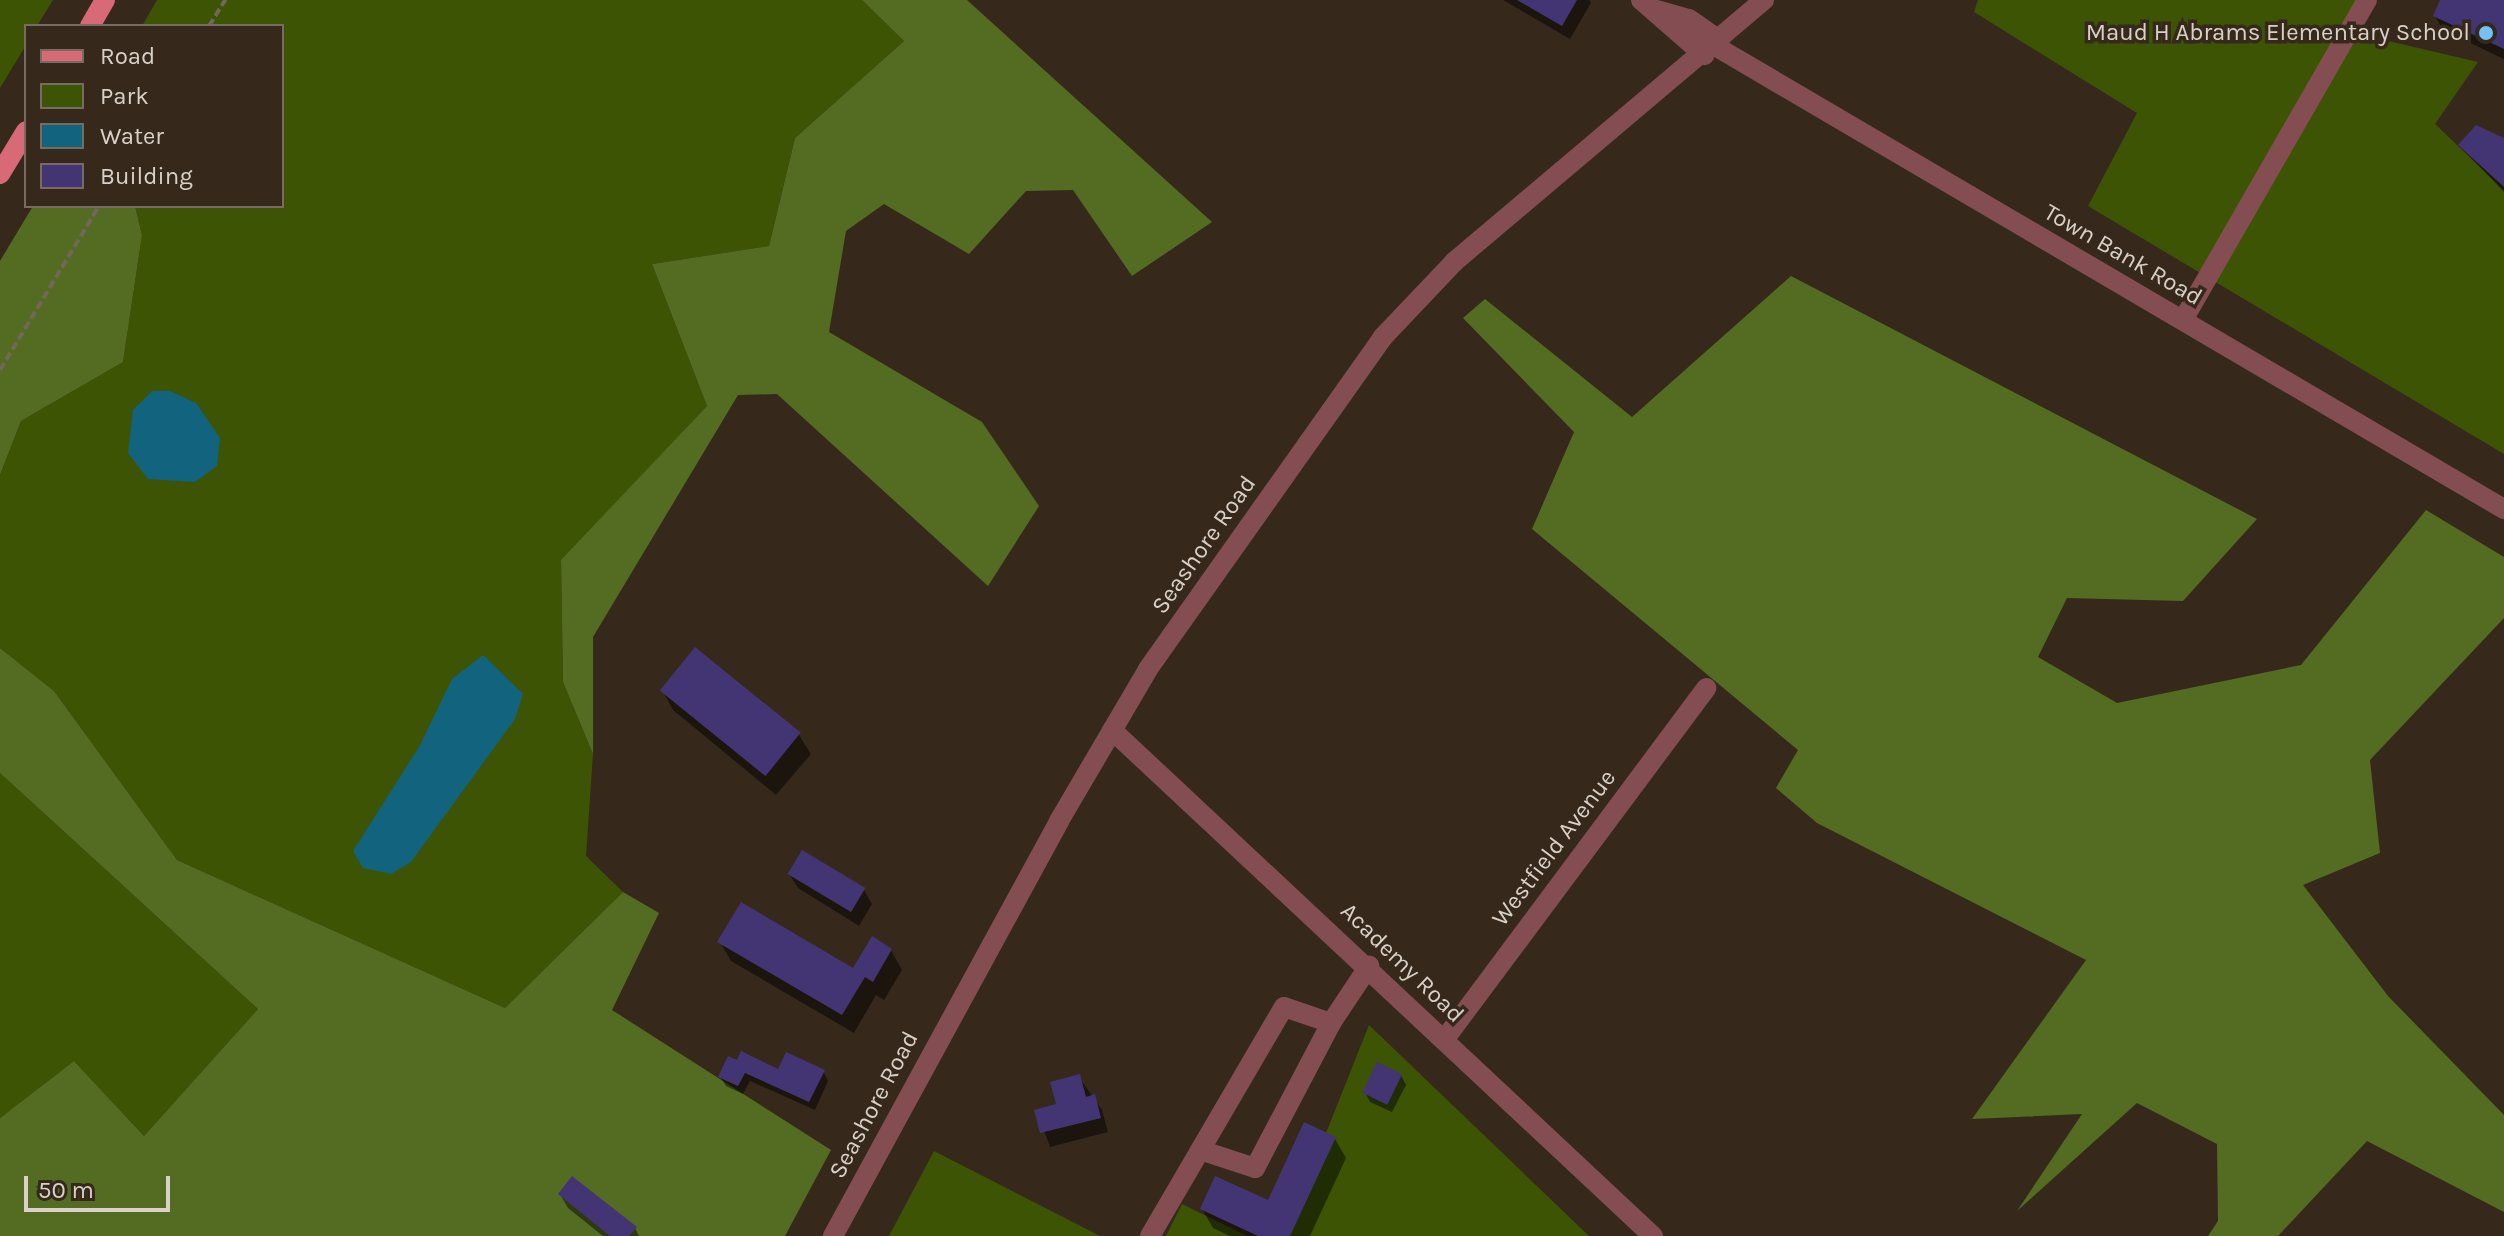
<!DOCTYPE html>
<html>
<head>
<meta charset="utf-8">
<style>
  body { margin:0 }
  #map { position:relative; width:2504px; height:1236px; overflow:hidden; background:#36291c; font-family:Karla,sans-serif }
  div>[style] { position:absolute }
  .green>* { inset:0; background:#3d5405 }
  .forest>* { inset:0; background:#536c22 }
  .water>* { inset:0; background:#12637d }
  .shadow>* { inset:0; background:#0007 }
  .building>* { inset:0; background:#433574; transform-origin:0 0 }
  .path>* { height:4px; margin-top:-2px; transform-origin:0; background:repeating-linear-gradient(90deg,#72675b 0 8px,transparent 0 12px) }
  .minor>* { height:20px; margin:-10px; padding:0 10px; transform-origin:10px; border-radius:10px; background:#844d52 }
  .major>* { height:20px; margin:-10px; padding:0 10px; transform-origin:10px; border-radius:10px; background:#d86976 }
  .dots>* { width:22px; height:22px; translate:-50% -50%; box-sizing:border-box; border:4px solid #36291c; border-radius:50% }
  span { translate:-50% -50%; white-space:nowrap; text-align:center; line-height:1.15; -webkit-text-stroke:7px #36291c; paint-order:stroke }
  .poi-label { font-size:24px; color:#d9d0c8 }
  .right { translate:-100% -50%; text-align:right }
  .street-label { font-size:24px; color:#d9d0c8 }
  .legend { position:absolute; left:24px; top:24px; width:260px; height:184px; box-sizing:border-box; background:#36291c; border:2px solid #776c61; margin:0; padding:10px 14px; list-style:none; font-size:24px; color:#d9d0c8 }
  .legend li { display:flex; align-items:center; gap:16px; height:40px }
  .legend b { width:40px; border:2px solid #776c61 }
  .scale { position:absolute; left:24px; top:1176px; width:146px; height:36px; box-sizing:border-box; border:4px solid #d9d0c8; border-top:0; padding-left:10px; font-size:24px; line-height:28px; white-space:nowrap; color:#d9d0c8; -webkit-text-stroke:6px #36291c; paint-order:stroke }
</style>
</head>
<body>
<div id="map">
  <div class="green">
    <i style="clip-path:polygon(0 0,53px 0,37px 26px,26px 26px,26px 45px,0 88px)"></i>
    <i style="clip-path:polygon(157px 0,862px 0,904px 41px,795px 138px,769px 246px,652px 264px,707px 406px,561px 561px,563px 682px,593px 754px,586px 856px,623px 892px,505px 1008px,177px 860px,54px 691px,0 648px,0 475px,21px 421px,123px 362px,142px 235px,135px 206px,282px 206px,282px 26px,142px 26px)"></i>
    <i style="clip-path:polygon(1978px 0,2363px 0,2350px 32px,2478px 62px,2435px 124px,2504px 190px,2504px 454px,2088px 206px,2137px 113px,1974px 12px)"></i>
    <i style="clip-path:polygon(0 773px,258px 1009px,144px 1136px,74px 1061px,0 1118px)"></i>
    <i style="clip-path:polygon(1369px 1025px,1589px 1236px,1285px 1236px)"></i>
    <i style="clip-path:polygon(934px 1151px,1100px 1236px,889px 1236px)"></i>
    <i style="clip-path:polygon(1182px 1204px,1247px 1236px,1166px 1236px)"></i>
  </div>
  <div class="forest">
    <i style="clip-path:polygon(862px 0,967px 0,1212px 222px,1132px 276px,1073px 190px,1026px 191px,969px 254px,884px 204px,846px 231px,829px 332px,982px 422px,1039px 506px,988px 586px,777px 394px,738px 395px,593px 637px,593px 754px,563px 682px,561px 560px,707px 406px,652px 264px,769px 246px,795px 138px,904px 41px)"></i>
    <i style="clip-path:polygon(33px 206px,135px 206px,142px 235px,123px 362px,21px 421px,0 475px,0 261px)"></i>
    <i style="clip-path:polygon(1791px 276px,2257px 519px,2183px 601px,2067px 598px,2038px 657px,2117px 703px,2301px 665px,2426px 510px,2504px 557px,2504px 618px,2370px 760px,2380px 853px,2303px 885px,2388px 996px,2504px 1115px,2504px 1212px,2367px 1141px,2278px 1236px,2208px 1236px,2218px 1221px,2217px 1144px,2137px 1103px,2017px 1211px,2082px 1114px,1972px 1119px,2086px 960px,1817px 823px,1776px 788px,1798px 750px,1532px 529px,1574px 432px,1463px 318px,1485px 299px,1632px 417px)"></i>
    <i style="clip-path:polygon(0 648px,54px 691px,177px 860px,505px 1008px,623px 892px,659px 913px,612px 1010px,831px 1150px,785px 1236px,0 1236px,0 1118px,74px 1061px,144px 1136px,258px 1009px,0 773px)"></i>
  </div>
  <div class="water">
    <i style="clip-path:polygon(152px 391px,170px 391px,196px 403px,220px 438px,217px 466px,195px 482px,148px 479px,128px 453px,133px 410px)"></i>
    <i style="clip-path:polygon(483px 655px,523px 694px,515px 719px,411px 862px,391px 874px,363px 868px,353px 851px,419px 747px,452px 679px)"></i>
  </div>
  <div class="shadow">
    <i style="clip-path:polygon(1503px 0,1589px 0,1591px 3px,1570px 39px)"></i>
    <i style="clip-path:polygon(2443px 0,2504px 0,2504px 59px,2443px 30px,2435px 16px)"></i>
    <i style="clip-path:polygon(2504px 140px,2504px 192px,2460px 146px)"></i>
    <i style="clip-path:polygon(662px 690px,799px 735px,811px 754px,776px 795px,673px 710px)"></i>
    <i style="clip-path:polygon(789px 874px,864px 890px,872px 904px,859px 926px,798px 888px)"></i>
    <i style="clip-path:polygon(720px 942px,854px 970px,891px 950px,902px 970px,884px 1000px,876px 995px,854px 1033px,731px 961px)"></i>
    <i style="clip-path:polygon(737px 1062px,779px 1072px,823px 1071px,828px 1081px,815px 1110px,750px 1081px,743px 1094px,726px 1086px,720px 1076px)"></i>
    <i style="clip-path:polygon(1401px 1075px,1406px 1085px,1392px 1112px,1370px 1102px,1365px 1092px)"></i>
    <i style="clip-path:polygon(1079px 1077px,1102px 1110px,1108px 1132px,1050px 1147px,1037px 1111px,1059px 1105px)"></i>
    <i style="clip-path:polygon(1335px 1139px,1346px 1158px,1310px 1236px,1230px 1236px,1213px 1228px,1202px 1209px,1269px 1203px)"></i>
    <i style="clip-path:polygon(560px 1194px,635px 1228px,639px 1236px,603px 1236px,568px 1208px)"></i>
  </div>
  <div class="building">
    <i style="clip-path:polygon(1517px 0,1577px 0,1562px 26px)"></i>
    <i style="clip-path:polygon(2440px 0,2504px 0,2504px 49px,2433px 16px)"></i>
    <i style="clip-path:polygon(2476px 125px,2504px 138px,2504px 187px,2458px 145px)"></i>
    <i style="left:695px;top:647px;width:136px;height:56px;rotate:39deg"></i>
    <i style="left:802px;top:850px;width:74px;height:28px;rotate:31deg"></i>
    <i style="clip-path:polygon(741px 902px,853px 968px,872px 936px,892px 949px,873px 982px,865px 977px,842px 1015px,717px 942px)"></i>
    <i style="clip-path:polygon(741px 1051px,778px 1069px,786px 1052px,825px 1070px,809px 1102px,745px 1073px,738px 1086px,718px 1077px,728px 1056px,737px 1060px)"></i>
    <i style="left:1377px;top:1062px;width:28px;height:34px;rotate:26deg"></i>
    <i style="clip-path:polygon(1080px 1074px,1086px 1097px,1095px 1094px,1101px 1118px,1040px 1133px,1034px 1110px,1056px 1104px,1050px 1082px)"></i>
    <i style="clip-path:polygon(1304px 1122px,1336px 1137px,1290px 1236px,1258px 1236px,1200px 1209px,1215px 1176px,1268px 1200px)"></i>
    <i style="clip-path:polygon(572px 1176px,637px 1227px,629px 1236px,610px 1236px,558px 1194px)"></i>
  </div>
  <div class="path">
    <i style="left:209px;top:26px;width:31px;rotate:-58deg"></i>
    <i style="left:0;top:370px;width:192px;rotate:-58.9deg"></i>
  </div>
  <div class="minor">
    <i style="left:1641px;top:0;width:84px;rotate:41.1deg"></i>
    <i style="left:1657px;top:10px;width:33px;rotate:16deg"></i>
    <i style="left:1689px;top:19px;width:38px;rotate:35deg"></i>
    <i style="left:1715px;top:46px;width:915px;rotate:30.41deg"></i>
    <i style="left:2183px;top:320px;width:369px;rotate:-60.1deg"></i>
    <i style="left:1112px;top:730px;width:741px;rotate:43.09deg"></i>
    <i style="left:1444px;top:1040px;width:439px;rotate:-53.3deg"></i>
    <i style="left:1200px;top:1150px;width:58px;rotate:18.1deg"></i>
    <i style="left:1255px;top:1168px;width:164px;rotate:-62.3deg"></i>
    <i style="left:1331px;top:1023px;width:69px;rotate:-56.3deg"></i>
    <i style="left:833px;top:1236px;width:473px;rotate:-61.4deg"></i>
    <i style="left:1059px;top:821px;width:176px;rotate:-59.6deg"></i>
    <i style="left:1148px;top:669px;width:405px;rotate:-54.7deg"></i>
    <i style="left:1382px;top:338px;width:105px;rotate:-46.5deg"></i>
    <i style="left:1454px;top:262px;width:406px;rotate:-40.2deg"></i>
    <i style="left:1150px;top:1236px;width:265px;rotate:-59.7deg"></i>
    <i style="left:1284px;top:1007px;width:50px;rotate:18.8deg"></i>
  </div>
  <div class="major">
    <i style="left:90px;top:26px;width:30px;rotate:-60deg"></i>
    <i style="left:0;top:174px;width:50px;rotate:-58.8deg"></i>
  </div>
  <div class="dots">
    <i style="left:2486px;top:33px;background:#75c0f6"></i>
  </div>
  <div class="poi-label">
    <span class="right" style="left:2470px;top:33px">Maud H Abrams Elementary School</span>
  </div>
  <div class="street-label">
    <span style="left:2123px;top:255px;rotate:30deg">Town Bank Road</span>
    <span style="left:1204px;top:545px;rotate:-55deg">Seashore Road</span>
    <span style="left:1554px;top:848px;rotate:-53deg">Westfield Avenue</span>
    <span style="left:1402px;top:963px;rotate:44deg">Academy Road</span>
    <span style="left:874px;top:1105px;rotate:-62deg">Seashore Road</span>
  </div>
  <ul class="legend">
  <li><b style="height:10px;background:#d86976"></b>Road</li>
  <li><b style="height:22px;background:#3d5405"></b>Park</li>
  <li><b style="height:22px;background:#12637d"></b>Water</li>
  <li><b style="height:22px;background:#433574"></b>Building</li>
  </ul>
  <div class="scale">50 m</div>
</div>
</body>
</html>
